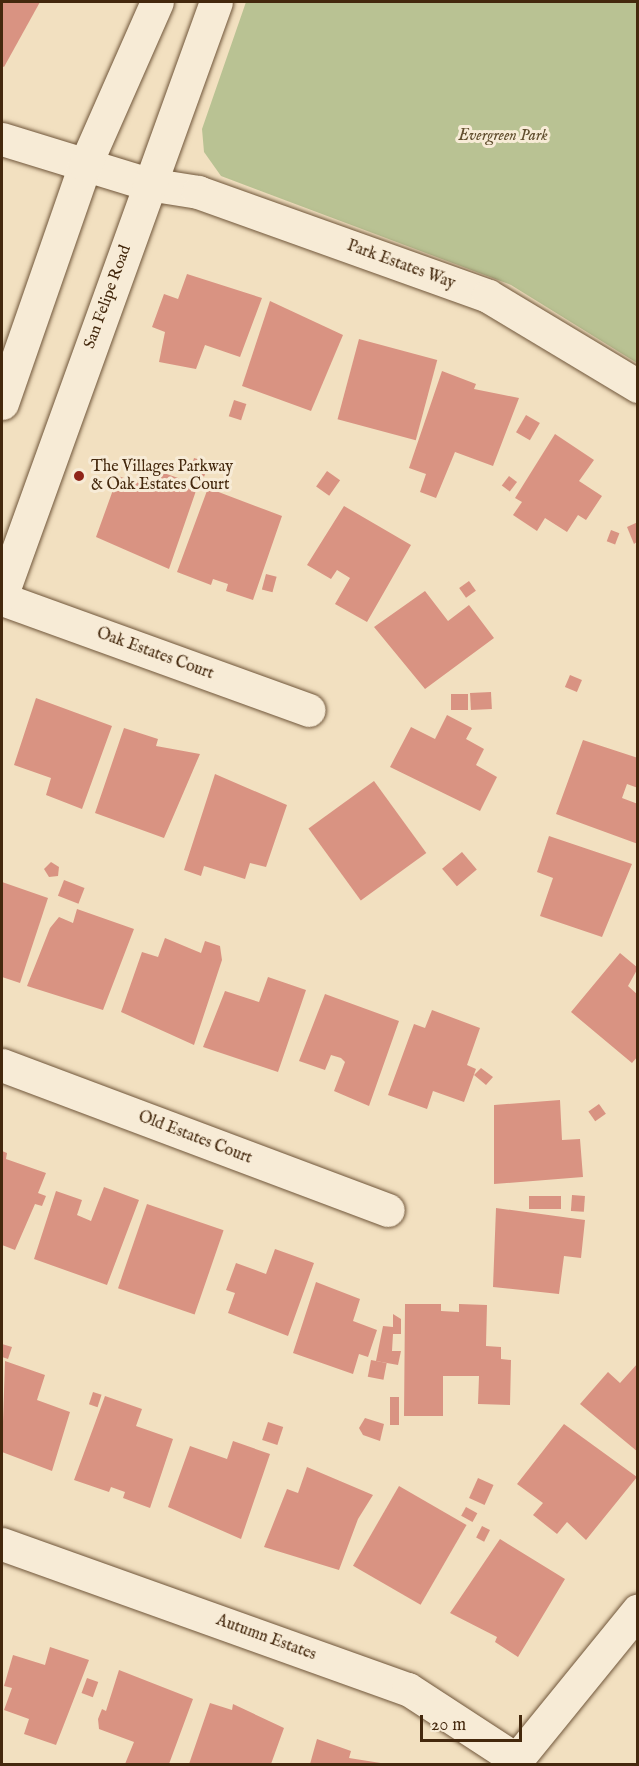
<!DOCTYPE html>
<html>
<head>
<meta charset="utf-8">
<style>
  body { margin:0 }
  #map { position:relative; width:639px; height:1766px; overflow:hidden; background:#f2e0c0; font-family:"IM FELL English",serif }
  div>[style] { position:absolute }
  .green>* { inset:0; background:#b9c293 }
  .building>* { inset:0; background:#d99382; transform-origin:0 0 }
  .roads { filter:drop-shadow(0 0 2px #70563a) drop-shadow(0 0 2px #70563a) }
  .minor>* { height:33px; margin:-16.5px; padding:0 16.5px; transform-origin:16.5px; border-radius:16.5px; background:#f7ebd6 }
  .tertiary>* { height:33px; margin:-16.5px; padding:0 16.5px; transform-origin:16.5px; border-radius:16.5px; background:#f7ebd6 }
  .dots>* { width:16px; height:16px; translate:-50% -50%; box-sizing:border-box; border:3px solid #f7ebd6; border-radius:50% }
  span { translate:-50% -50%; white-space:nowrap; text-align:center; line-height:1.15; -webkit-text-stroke:6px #f7ebd6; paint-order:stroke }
  .park-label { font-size:16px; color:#614e2e; font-style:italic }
  .street-label { font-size:16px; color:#44280d }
  .poi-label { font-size:16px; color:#44280d }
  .left { translate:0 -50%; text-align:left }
  .frame { position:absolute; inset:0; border:3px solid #44280d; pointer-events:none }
  .scale { position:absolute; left:420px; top:1715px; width:102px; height:27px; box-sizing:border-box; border:3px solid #44280d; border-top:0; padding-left:8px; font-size:18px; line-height:21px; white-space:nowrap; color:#44280d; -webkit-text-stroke:4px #f7ebd6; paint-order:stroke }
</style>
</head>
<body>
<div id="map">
  <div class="green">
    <i style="clip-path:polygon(246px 2px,637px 2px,637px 363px,511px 285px,221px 176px,204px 152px,202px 129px)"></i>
  </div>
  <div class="building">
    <i style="clip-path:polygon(2px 2px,40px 2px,4px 67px,2px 66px)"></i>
    <i style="clip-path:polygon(187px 274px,262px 298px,240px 357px,205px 345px,196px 369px,159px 362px,165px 332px,152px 327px,164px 294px,178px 299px)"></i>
    <i style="clip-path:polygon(270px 301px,343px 335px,311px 411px,242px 386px)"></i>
    <i style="left:359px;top:339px;width:81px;height:83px;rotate:15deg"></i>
    <i style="clip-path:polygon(442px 371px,476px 384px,474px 389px,519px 398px,493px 466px,455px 452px,436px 498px,420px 492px,426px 474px,409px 468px)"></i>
    <i style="left:234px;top:400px;width:13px;height:17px;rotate:18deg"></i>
    <i style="left:526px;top:415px;width:16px;height:20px;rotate:30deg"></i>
    <i style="clip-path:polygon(555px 434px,594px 460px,579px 481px,602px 496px,586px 520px,578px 515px,567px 532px,545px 518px,537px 531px,513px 515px,522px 502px,515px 498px)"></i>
    <i style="left:194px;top:458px;width:15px;height:15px;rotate:16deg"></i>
    <i style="left:327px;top:471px;width:16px;height:19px;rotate:35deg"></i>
    <i style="clip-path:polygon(161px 472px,198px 485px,169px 569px,96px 537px,118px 476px,156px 489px)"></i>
    <i style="left:509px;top:476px;width:10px;height:12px;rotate:37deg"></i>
    <i style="clip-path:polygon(208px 488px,282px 516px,253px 600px,226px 591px,228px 584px,213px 579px,211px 585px,177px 572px)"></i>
    <i style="clip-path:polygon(344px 506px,411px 545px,367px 622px,335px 604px,350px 578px,337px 570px,331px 579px,307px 565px)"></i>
    <i style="clip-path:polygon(638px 522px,638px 541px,634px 544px,627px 527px)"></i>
    <i style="left:611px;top:530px;width:9px;height:12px;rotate:21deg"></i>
    <i style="left:266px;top:574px;width:11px;height:16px;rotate:15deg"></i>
    <i style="left:469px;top:581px;width:12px;height:12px;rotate:55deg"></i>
    <i style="clip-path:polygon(425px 591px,448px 621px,469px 605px,494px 638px,425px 689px,374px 627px)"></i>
    <i style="left:570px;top:675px;width:13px;height:13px;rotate:23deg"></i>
    <i style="left:491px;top:692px;width:17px;height:21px;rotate:87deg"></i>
    <i style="left:451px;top:694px;width:17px;height:16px"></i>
    <i style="clip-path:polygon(36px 698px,112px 726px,82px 809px,46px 795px,51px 778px,14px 765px)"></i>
    <i style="clip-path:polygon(447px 715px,472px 728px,466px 739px,484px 749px,476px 765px,497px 777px,480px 811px,390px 767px,411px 727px,435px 739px)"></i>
    <i style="clip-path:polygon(124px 728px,158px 739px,156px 746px,200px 754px,164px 838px,95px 813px)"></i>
    <i style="clip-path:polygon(583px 740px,638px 758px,638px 788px,627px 784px,622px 798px,638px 804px,638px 844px,556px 814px)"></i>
    <i style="clip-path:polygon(215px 774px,287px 805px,266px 867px,250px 863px,245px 879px,204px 866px,201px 876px,184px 870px)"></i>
    <i style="left:374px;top:781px;width:89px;height:81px;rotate:54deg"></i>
    <i style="clip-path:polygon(549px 836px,632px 864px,602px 937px,540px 916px,553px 878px,537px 872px)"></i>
    <i style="left:462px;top:852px;width:23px;height:26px;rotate:50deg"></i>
    <i style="clip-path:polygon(51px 862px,59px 867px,58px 876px,49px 877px,44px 869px)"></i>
    <i style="left:64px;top:880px;width:22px;height:17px;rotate:21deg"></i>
    <i style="clip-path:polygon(2px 882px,48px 898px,20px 983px,2px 977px)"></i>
    <i style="clip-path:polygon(77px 909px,134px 929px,103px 1010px,27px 986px,50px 928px,59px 917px,73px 923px)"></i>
    <i style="clip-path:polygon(165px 938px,201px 953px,205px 941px,220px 946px,222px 960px,194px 1045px,121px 1012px,142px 952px,158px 957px)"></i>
    <i style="clip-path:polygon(620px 953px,638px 968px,628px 986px,638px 995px,638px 1056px,632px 1063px,571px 1012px)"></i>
    <i style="clip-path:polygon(268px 977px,306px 990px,278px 1072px,203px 1047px,225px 991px,259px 1002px)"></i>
    <i style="clip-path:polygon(325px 994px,399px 1021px,369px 1106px,334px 1091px,345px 1062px,341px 1058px,331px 1055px,325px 1070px,299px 1061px)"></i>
    <i style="clip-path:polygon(432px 1010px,480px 1028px,467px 1065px,476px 1069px,464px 1102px,433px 1091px,427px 1109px,388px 1095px,414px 1024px,425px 1028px)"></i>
    <i style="clip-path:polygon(481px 1068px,493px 1077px,486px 1085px,474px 1075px)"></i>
    <i style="clip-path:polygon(560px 1100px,562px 1140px,580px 1139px,583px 1177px,494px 1184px,494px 1105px)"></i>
    <i style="left:599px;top:1104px;width:12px;height:13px;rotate:55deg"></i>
    <i style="clip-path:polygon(2px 1151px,7px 1153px,6px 1159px,46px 1173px,38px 1193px,46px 1196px,42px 1206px,35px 1204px,15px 1250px,2px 1245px)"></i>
    <i style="clip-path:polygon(104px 1187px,139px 1200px,107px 1285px,34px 1259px,56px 1191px,82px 1200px,77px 1215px,91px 1221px)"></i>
    <i style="left:572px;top:1195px;width:13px;height:16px;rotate:4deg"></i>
    <i style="left:529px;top:1196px;width:32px;height:13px"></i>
    <i style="left:147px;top:1204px;width:81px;height:89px;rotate:19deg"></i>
    <i style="clip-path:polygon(496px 1208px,585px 1220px,581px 1258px,564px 1256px,559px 1294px,493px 1287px)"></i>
    <i style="clip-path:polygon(275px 1249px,314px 1263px,288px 1336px,228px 1313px,235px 1293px,226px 1290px,236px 1263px,266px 1274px)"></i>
    <i style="clip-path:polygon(316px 1282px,360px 1299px,353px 1321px,377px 1330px,368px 1357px,359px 1354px,353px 1374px,293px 1353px)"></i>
    <i style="clip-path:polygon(405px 1304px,441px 1304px,441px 1311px,459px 1312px,459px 1304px,487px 1305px,486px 1346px,501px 1347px,501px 1359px,511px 1360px,510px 1405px,478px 1404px,479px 1376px,443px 1376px,443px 1416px,404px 1416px)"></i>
    <i style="clip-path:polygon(393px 1314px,401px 1319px,401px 1334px,393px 1334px,392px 1351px,401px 1351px,398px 1365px,376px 1361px,383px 1326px,393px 1327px)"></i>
    <i style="clip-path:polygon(2px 1344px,12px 1347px,8px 1359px,2px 1357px)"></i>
    <i style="left:371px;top:1360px;width:16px;height:17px;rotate:11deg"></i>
    <i style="clip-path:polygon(5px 1361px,45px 1375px,37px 1400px,70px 1412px,52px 1471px,2px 1452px)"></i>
    <i style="clip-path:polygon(638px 1363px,638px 1452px,580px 1404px,608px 1372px,620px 1383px)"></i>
    <i style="left:93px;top:1392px;width:9px;height:13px;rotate:18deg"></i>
    <i style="clip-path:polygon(105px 1396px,142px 1409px,136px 1426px,173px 1439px,150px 1508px,123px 1498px,125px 1492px,111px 1487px,109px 1492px,74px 1480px)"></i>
    <i style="left:390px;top:1397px;width:9px;height:28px"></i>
    <i style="clip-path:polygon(365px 1418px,384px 1424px,380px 1441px,363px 1435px,359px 1428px)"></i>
    <i style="left:268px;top:1422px;width:16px;height:19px;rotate:18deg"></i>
    <i style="clip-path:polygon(564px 1424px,637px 1477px,586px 1540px,567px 1522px,557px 1534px,533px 1515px,543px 1503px,517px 1484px)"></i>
    <i style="clip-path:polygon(233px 1441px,270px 1454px,241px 1539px,168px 1507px,190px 1446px,227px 1459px)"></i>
    <i style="clip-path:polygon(307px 1467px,373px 1495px,358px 1519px,339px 1570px,264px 1547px,287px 1489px,298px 1493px)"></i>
    <i style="left:478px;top:1478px;width:17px;height:22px;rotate:24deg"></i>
    <i style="left:399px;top:1486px;width:78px;height:92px;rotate:30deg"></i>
    <i style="left:466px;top:1507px;width:13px;height:10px;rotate:29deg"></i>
    <i style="left:482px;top:1526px;width:9px;height:13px;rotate:27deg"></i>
    <i style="clip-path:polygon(500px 1539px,565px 1579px,518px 1657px,495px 1642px,497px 1637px,450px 1613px)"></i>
    <i style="clip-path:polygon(50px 1647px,89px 1660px,56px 1745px,24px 1734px,29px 1719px,4px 1710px,12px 1688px,4px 1686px,13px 1655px,45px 1665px)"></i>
    <i style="clip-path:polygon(119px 1670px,193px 1699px,169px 1764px,125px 1764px,134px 1742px,99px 1729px,98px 1719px,102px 1709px,106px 1711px)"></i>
    <i style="left:87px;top:1678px;width:12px;height:16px;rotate:20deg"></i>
    <i style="clip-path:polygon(210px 1703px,232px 1710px,233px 1704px,284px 1728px,271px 1764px,189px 1764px)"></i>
    <i style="clip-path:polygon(317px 1739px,351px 1751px,349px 1758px,387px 1764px,310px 1764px)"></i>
  </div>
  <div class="roads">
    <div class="minor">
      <i style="left:2px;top:139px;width:153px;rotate:17.1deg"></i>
      <i style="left:148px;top:184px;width:51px;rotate:9.1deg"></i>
      <i style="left:198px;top:192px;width:308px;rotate:19.7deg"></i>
      <i style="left:488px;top:296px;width:175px;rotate:31deg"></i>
      <i style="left:2px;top:599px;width:326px;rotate:19.9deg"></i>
      <i style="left:2px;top:1065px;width:412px;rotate:20.6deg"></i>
      <i style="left:2px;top:1544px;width:431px;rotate:19.7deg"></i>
      <i style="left:408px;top:1689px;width:130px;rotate:33.1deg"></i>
      <i style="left:513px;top:1764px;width:198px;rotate:-50.9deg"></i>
    </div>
    <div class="tertiary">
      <i style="left:2px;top:403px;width:252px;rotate:-70.8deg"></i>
      <i style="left:85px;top:165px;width:178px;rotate:-66.2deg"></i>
      <i style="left:2px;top:594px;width:629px;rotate:-70.13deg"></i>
    </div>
  </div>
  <div class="dots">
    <i style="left:79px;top:476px;background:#8f2418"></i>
  </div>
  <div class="park-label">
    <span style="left:503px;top:136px">Evergreen Park</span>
  </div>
  <div class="street-label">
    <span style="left:401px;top:265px;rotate:20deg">Park Estates Way</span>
    <span style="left:108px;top:297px;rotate:-70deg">San Felipe Road</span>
    <span style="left:155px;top:654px;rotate:20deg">Oak Estates Court</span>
    <span style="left:195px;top:1138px;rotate:21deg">Old Estates Court</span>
    <span style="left:266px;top:1638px;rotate:20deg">Autumn Estates</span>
  </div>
  <div class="poi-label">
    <span class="left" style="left:91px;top:476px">The Villages Parkway<br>&amp; Oak Estates Court</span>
  </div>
  <div class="frame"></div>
  <div class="scale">20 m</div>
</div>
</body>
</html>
